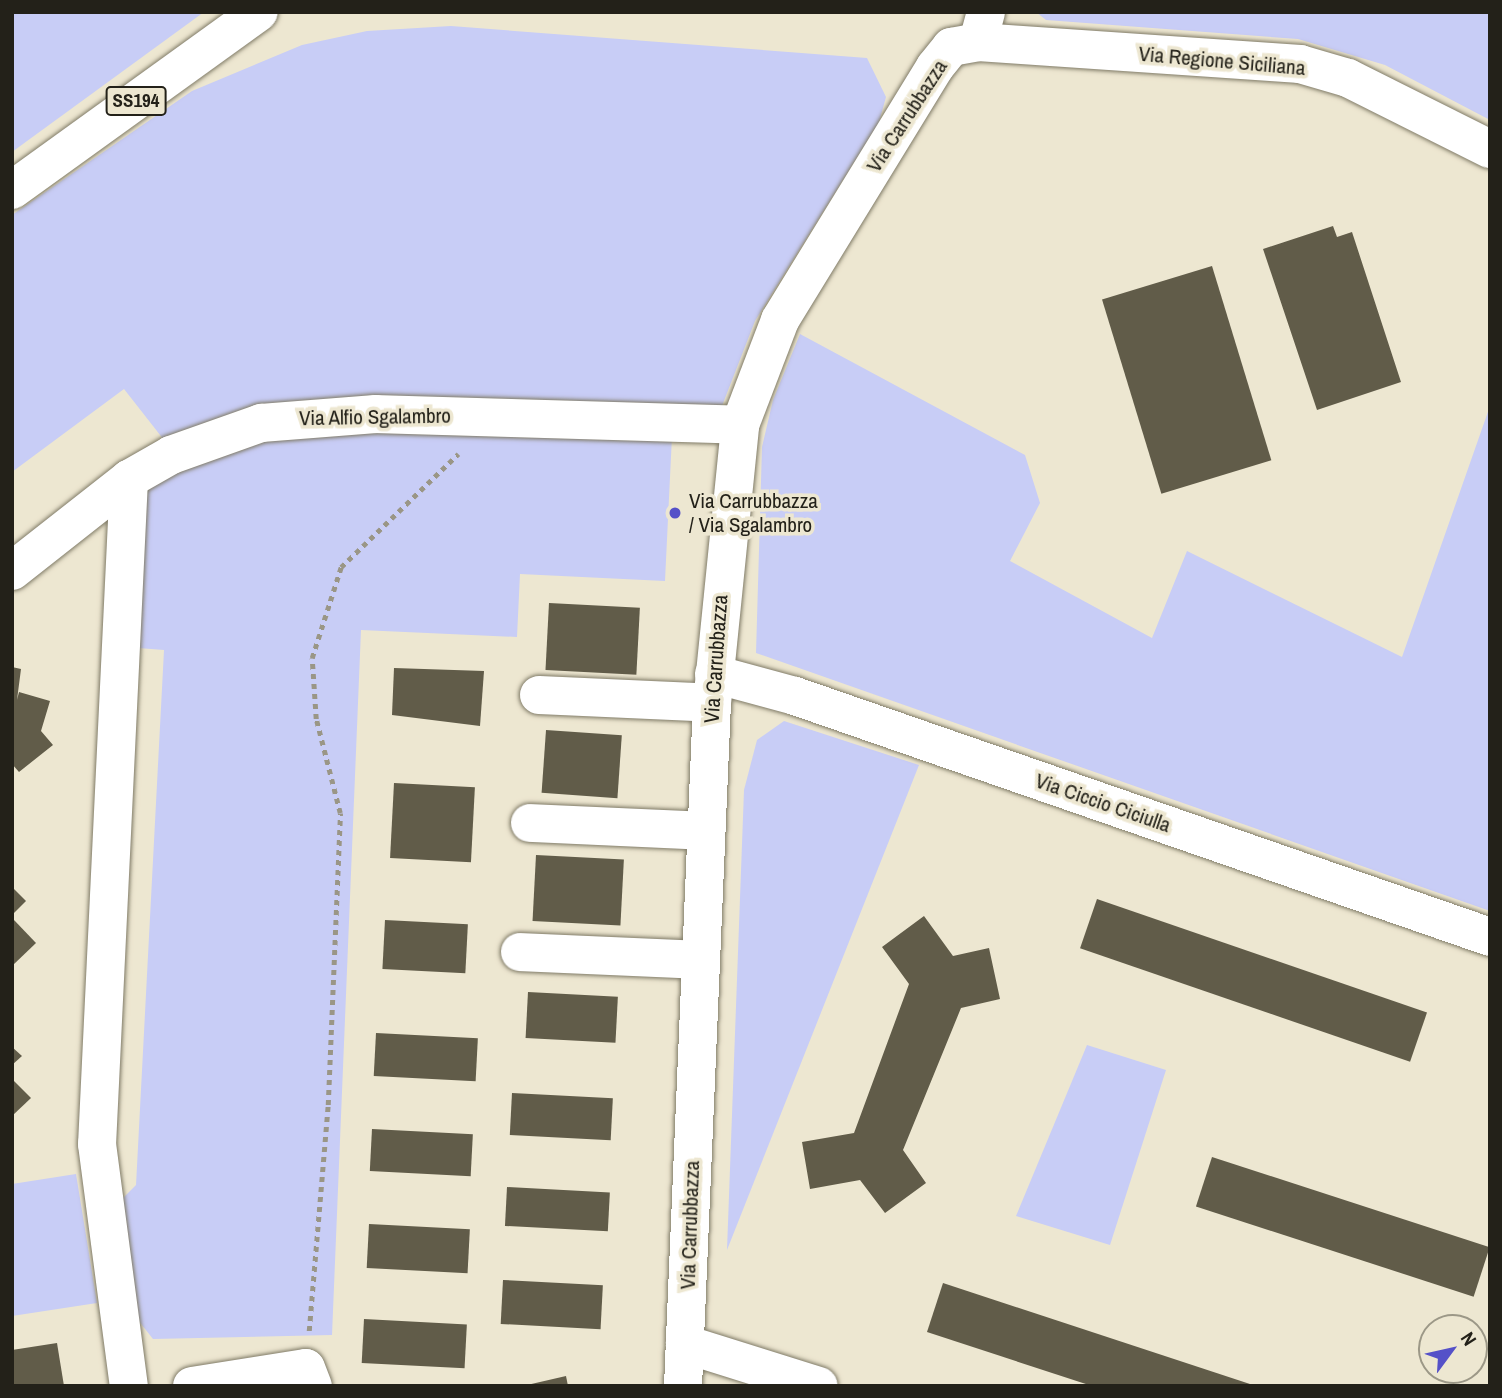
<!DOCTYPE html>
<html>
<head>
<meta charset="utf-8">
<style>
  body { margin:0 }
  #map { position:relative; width:1502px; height:1398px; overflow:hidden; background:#ede7d1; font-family:"Archivo Narrow",sans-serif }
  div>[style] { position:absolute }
  .green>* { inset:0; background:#c8cdf6 }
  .building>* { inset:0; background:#615c49; transform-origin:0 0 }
  .path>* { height:4.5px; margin-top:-2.25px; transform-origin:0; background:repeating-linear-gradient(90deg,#9a9686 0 5px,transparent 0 10px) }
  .roads { filter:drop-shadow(0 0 2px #807b67) drop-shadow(0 0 2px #807b67) }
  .minor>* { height:38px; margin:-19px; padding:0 19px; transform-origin:19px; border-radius:19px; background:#fff }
  .major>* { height:38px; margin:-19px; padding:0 19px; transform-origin:19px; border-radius:19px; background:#fff }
  .dots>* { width:19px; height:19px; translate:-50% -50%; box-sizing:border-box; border:4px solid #ede7d1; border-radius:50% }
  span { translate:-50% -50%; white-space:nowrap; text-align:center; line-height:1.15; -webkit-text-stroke:7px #ede7d1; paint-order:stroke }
  .shield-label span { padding:2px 5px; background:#ede7d1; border:2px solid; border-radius:5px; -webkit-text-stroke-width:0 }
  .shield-label { font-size:19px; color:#232119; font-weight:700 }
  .street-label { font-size:21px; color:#232119 }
  .poi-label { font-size:21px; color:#232119 }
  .left { translate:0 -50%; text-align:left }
  .frame { position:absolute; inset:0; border:14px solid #232119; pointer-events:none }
  .north { position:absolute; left:1418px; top:1314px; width:70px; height:70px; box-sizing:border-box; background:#ede7d1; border:2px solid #9c9887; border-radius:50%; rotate:57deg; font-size:19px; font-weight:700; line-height:28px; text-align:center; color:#232119 }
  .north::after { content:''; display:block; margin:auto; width:24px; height:32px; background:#5551c8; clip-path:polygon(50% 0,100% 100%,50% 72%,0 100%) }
</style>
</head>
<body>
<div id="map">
  <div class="green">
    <i style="clip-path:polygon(12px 12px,204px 12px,12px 152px)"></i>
    <i style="clip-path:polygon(1036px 12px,1490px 12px,1490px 120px,1385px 65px,1298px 39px,1046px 20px)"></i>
    <i style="clip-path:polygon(451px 26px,867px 58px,886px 97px,879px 122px,755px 321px,720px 411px,164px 440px,124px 389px,12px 472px,12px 215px,192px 91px,302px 45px,367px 31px)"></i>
    <i style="clip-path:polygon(800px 334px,1025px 455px,1040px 503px,1010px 561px,1152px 638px,1187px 551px,1402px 657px,1490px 406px,1490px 911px,756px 653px,762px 447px,773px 400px)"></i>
    <i style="clip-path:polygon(299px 428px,672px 436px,665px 581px,520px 574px,517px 637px,361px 630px,332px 1335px,153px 1339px,138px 1320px,123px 1198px,136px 1185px,164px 650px,138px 648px,144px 493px,168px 475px)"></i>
    <i style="clip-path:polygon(784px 721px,919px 765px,727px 1250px,744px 790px,757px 740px)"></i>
    <i style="clip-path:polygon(1087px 1045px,1166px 1070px,1110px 1245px,1016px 1216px)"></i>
    <i style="clip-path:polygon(76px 1174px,97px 1303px,12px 1316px,12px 1184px)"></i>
  </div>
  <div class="building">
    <i style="clip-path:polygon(1333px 226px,1337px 237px,1352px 232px,1401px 382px,1317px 410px,1263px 249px)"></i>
    <i style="left:1212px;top:266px;width:203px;height:115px;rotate:73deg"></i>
    <i style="left:549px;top:603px;width:91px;height:67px;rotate:3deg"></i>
    <i style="clip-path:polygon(12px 667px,21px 669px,17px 700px,19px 692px,50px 701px,41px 731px,53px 745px,19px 772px,12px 764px)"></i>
    <i style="clip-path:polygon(394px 668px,484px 671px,480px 726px,392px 715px)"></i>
    <i style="left:546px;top:730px;width:76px;height:63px;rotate:4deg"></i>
    <i style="left:394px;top:783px;width:81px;height:75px;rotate:3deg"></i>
    <i style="left:536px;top:855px;width:88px;height:66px;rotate:3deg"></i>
    <i style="clip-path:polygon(12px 887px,26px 901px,12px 915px)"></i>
    <i style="left:1097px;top:899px;width:349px;height:52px;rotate:19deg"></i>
    <i style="clip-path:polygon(924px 916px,953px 956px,989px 948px,1000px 999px,961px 1008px,903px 1150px,926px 1183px,885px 1213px,860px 1180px,810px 1189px,802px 1142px,854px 1133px,909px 984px,882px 947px)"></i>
    <i style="clip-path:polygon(14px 920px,36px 943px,12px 966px,12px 922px)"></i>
    <i style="left:385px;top:920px;width:83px;height:49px;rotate:3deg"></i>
    <i style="left:528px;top:992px;width:90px;height:46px;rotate:3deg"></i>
    <i style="left:376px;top:1033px;width:102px;height:43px;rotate:3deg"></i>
    <i style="clip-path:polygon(12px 1047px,22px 1056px,12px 1065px)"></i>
    <i style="clip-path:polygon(12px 1079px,31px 1098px,12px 1116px)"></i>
    <i style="left:512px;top:1093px;width:101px;height:42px;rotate:3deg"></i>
    <i style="left:372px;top:1129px;width:101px;height:42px;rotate:3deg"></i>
    <i style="left:1212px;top:1157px;width:292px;height:52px;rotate:18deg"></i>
    <i style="left:507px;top:1187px;width:103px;height:39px;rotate:3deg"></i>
    <i style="left:369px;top:1224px;width:101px;height:44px;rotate:3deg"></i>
    <i style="left:503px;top:1280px;width:100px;height:44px;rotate:3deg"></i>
    <i style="clip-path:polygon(943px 1283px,1253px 1385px,1253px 1386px,1092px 1386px,927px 1332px)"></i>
    <i style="left:364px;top:1319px;width:103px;height:44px;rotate:3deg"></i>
    <i style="clip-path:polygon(57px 1343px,64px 1386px,12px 1386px,12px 1350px)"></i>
    <i style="clip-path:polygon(566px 1376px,568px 1386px,527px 1386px,527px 1385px)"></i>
  </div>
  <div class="path">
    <i style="left:309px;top:1331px;width:227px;rotate:-85.2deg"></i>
    <i style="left:328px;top:1105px;width:292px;rotate:-87.6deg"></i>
    <i style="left:340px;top:813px;width:97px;rotate:-104.3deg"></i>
    <i style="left:316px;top:719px;width:61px;rotate:-93.8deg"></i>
    <i style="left:312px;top:658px;width:96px;rotate:-72.3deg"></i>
    <i style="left:341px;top:567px;width:163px;rotate:-44deg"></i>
  </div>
  <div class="roads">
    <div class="minor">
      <i style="left:129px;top:479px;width:666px;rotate:92.75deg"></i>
      <i style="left:97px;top:1144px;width:244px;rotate:82.5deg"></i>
      <i style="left:12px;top:571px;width:149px;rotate:-38.2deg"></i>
      <i style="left:129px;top:479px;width:48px;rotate:-29.7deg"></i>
      <i style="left:171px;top:455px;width:96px;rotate:-19.6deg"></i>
      <i style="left:261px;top:423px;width:115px;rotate:-4.5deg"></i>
      <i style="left:376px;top:414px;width:364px;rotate:1.7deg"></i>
      <i style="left:714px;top:674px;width:84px;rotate:15.2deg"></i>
      <i style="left:795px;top:696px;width:736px;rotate:19.12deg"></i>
      <i style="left:539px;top:695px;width:173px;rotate:2.6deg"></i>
      <i style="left:530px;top:823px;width:176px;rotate:2.6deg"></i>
      <i style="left:520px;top:952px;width:181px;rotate:2.5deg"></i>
      <i style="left:685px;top:1344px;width:140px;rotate:17.4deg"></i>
      <i style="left:192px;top:1386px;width:115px;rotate:-9deg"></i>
      <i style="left:306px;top:1368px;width:19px;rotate:69deg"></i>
      <i style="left:683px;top:1386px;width:684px;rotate:-87.57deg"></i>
      <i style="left:712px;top:703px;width:279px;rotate:-84.2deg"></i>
      <i style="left:740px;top:425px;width:112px;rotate:-69.1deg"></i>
      <i style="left:780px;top:320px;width:297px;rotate:-58.5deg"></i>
      <i style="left:935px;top:67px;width:26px;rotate:-51deg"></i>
      <i style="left:951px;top:47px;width:27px;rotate:-10deg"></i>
    </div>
    <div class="major">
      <i style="left:986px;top:12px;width:31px;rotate:105deg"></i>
      <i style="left:978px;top:42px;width:323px;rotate:3.9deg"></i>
      <i style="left:1300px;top:64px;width:50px;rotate:16.3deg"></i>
      <i style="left:1348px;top:78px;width:159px;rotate:26.6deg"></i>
      <i style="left:12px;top:190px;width:304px;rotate:-35.8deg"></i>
    </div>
  </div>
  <div class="dots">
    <i style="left:675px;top:513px;background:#5551c8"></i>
  </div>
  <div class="shield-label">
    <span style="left:136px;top:101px">SS194</span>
  </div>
  <div class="street-label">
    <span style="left:1222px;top:61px;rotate:5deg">Via Regione Siciliana</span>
    <span style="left:907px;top:116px;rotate:-57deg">Via Carrubbazza</span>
    <span style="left:375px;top:417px;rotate:-1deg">Via Alfio Sgalambro</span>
    <span style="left:716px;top:659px;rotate:-86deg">Via Carrubbazza</span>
    <span style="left:1103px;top:803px;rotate:19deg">Via Ciccio Ciciulla</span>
    <span style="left:690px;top:1225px;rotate:-88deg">Via Carrubbazza</span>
  </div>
  <div class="poi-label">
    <span class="left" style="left:689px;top:513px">Via Carrubbazza<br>/ Via Sgalambro</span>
  </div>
  <div class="frame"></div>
  <div class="north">N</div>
</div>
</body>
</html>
